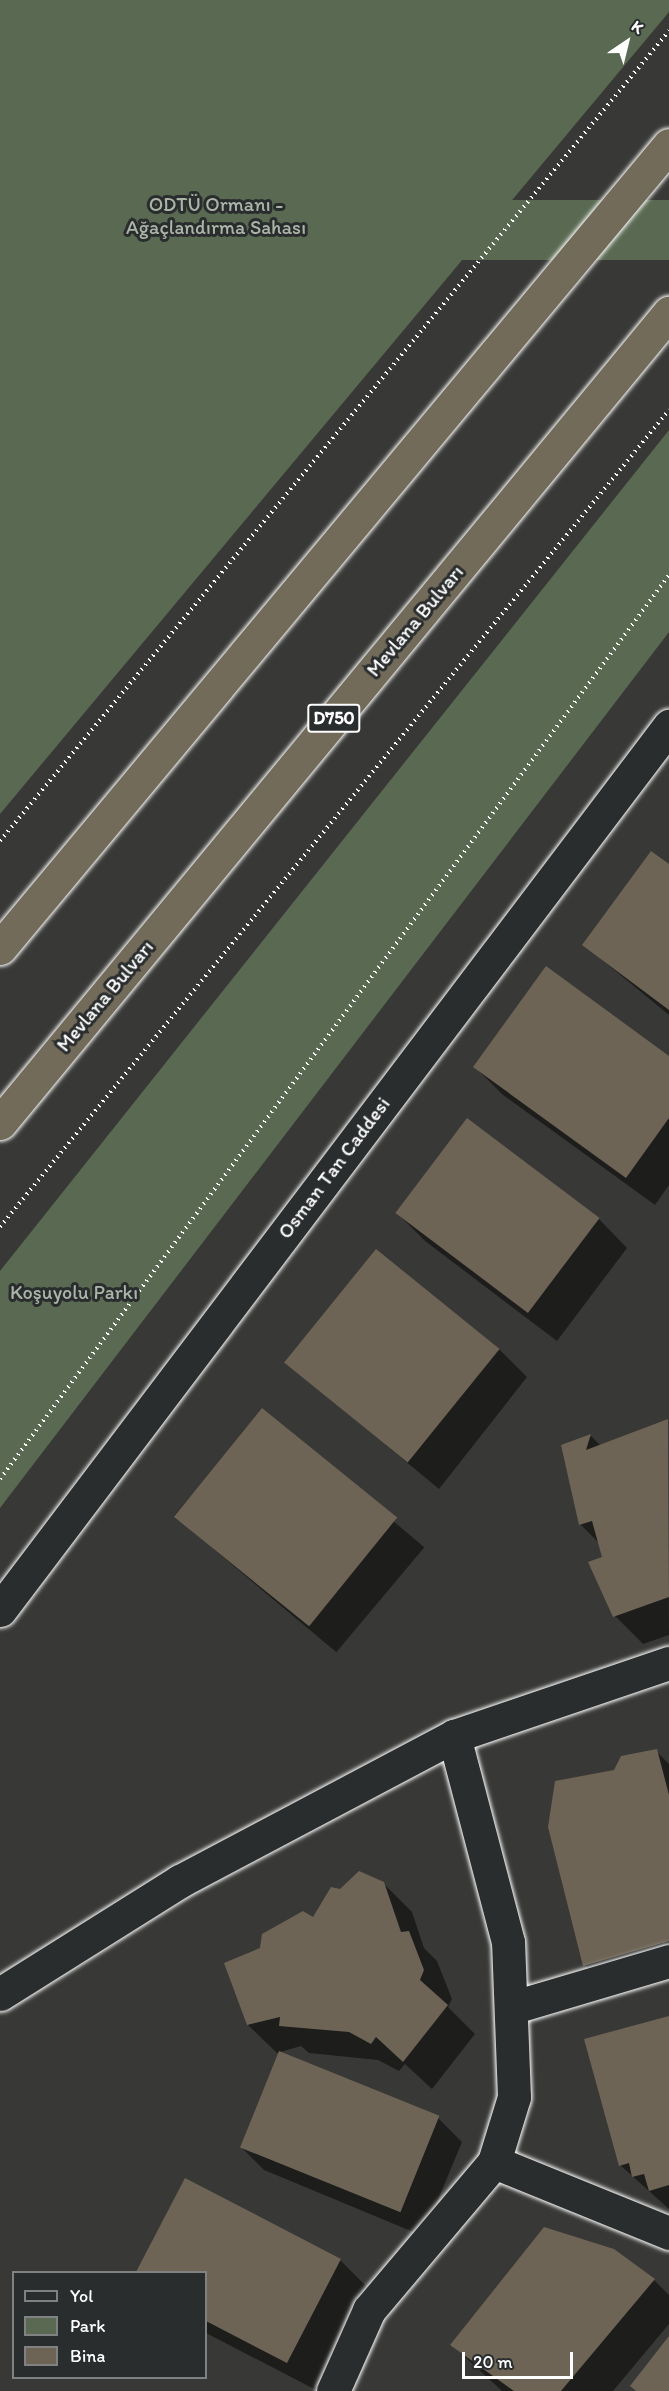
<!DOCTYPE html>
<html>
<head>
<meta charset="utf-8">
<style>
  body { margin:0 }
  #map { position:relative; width:669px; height:2391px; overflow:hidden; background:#383836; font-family:Itim,sans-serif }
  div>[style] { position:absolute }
  .green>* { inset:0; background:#5a6a52; transform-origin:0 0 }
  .shadow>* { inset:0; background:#0007; transform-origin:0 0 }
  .building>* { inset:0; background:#6e6455; transform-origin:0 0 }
  .path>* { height:4px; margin-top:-2px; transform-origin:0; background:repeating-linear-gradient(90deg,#fff 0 1.5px,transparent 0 6px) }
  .roads { filter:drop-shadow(0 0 2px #fff) drop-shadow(0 0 2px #fff) }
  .minor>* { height:33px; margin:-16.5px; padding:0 16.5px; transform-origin:16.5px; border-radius:16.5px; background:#2a2d2e }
  .highway>* { height:33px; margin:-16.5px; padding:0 16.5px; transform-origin:16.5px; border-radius:16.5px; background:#736b5a }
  span { translate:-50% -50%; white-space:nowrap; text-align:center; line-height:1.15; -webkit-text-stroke:6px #2a2d2e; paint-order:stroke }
  .shield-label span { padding:2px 4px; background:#2a2d2e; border:2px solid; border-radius:4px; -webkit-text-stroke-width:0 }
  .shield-label { font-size:18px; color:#fff; font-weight:700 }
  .park-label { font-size:20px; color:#acb4a8 }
  .street-label { font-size:20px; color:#fff }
  .legend { position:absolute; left:12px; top:2271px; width:195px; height:108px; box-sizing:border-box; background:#2a2d2e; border:2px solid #7f8182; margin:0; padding:8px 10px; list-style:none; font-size:18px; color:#fff }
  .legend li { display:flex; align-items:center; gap:12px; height:30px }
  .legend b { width:30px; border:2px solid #7f8182 }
  .north { position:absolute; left:597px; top:12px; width:60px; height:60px; -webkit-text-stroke:4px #2a2d2e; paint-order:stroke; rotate:35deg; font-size:16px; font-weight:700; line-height:24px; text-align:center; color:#fff }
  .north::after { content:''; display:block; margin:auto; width:21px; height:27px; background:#fff; clip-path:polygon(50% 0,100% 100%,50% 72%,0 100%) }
  .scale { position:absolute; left:462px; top:2352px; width:111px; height:27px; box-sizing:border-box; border:3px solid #fff; border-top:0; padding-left:8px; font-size:18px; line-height:21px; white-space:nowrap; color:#fff; -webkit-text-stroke:4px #2a2d2e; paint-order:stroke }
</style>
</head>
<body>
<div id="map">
  <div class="green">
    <i style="clip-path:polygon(0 0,669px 0,669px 12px,0 814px)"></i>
    <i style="left:669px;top:200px;width:60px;height:1047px;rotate:90deg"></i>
    <i style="clip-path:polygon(669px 430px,669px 632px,0 1508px,0 1271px)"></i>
  </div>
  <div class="shadow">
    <i style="clip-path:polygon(669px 866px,669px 1015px,584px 945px)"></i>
    <i style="clip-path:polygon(669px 1058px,669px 1185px,655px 1205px,503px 1095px,475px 1067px)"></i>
    <i style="clip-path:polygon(468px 1120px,599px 1219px,627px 1248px,557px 1341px,425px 1241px,397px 1213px)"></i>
    <i style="clip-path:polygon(499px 1349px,527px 1377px,439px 1489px,287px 1363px)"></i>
    <i style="left:262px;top:1411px;width:212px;height:137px;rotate:40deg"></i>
    <i style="clip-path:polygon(668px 1421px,669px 1635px,643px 1644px,615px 1616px,600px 1544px,580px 1524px,563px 1446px,590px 1435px,601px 1446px)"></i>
    <i style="clip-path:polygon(656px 1751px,669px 1764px,669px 1977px,613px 1993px,585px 1965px)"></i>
    <i style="clip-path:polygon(384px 1884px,412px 1912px,424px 1948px,437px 1961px,452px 1999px,448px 2007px,475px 2034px,432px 2089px,405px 2064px,399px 2071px,378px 2060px,309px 2053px,301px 2046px,277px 2053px,248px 2025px,261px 1949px,313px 1919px,341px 1891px)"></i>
    <i style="clip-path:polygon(669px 2018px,669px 2209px,620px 2165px)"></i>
    <i style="clip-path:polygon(438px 2118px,462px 2142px,423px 2236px,264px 2170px,241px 2147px)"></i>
    <i style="clip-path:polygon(185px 2180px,340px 2260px,368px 2288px,316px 2390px,206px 2333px,206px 2272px,138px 2272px)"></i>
    <i style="clip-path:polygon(654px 2280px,669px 2295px,669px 2324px,613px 2391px,502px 2391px,452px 2345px)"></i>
  </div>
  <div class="building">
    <i style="clip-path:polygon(651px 851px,669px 864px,669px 1010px,582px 945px)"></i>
    <i style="clip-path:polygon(546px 966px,669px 1056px,669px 1118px,626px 1178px,473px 1067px)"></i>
    <i style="left:467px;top:1118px;width:166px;height:119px;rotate:37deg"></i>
    <i style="left:376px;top:1249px;width:159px;height:146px;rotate:39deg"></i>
    <i style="left:262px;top:1408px;width:174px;height:140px;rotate:39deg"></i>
    <i style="clip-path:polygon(668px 1419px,669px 1597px,613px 1617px,588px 1562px,602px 1557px,592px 1521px,579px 1525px,561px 1445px,591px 1434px,586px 1450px)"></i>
    <i style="clip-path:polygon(657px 1749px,669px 1795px,669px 1941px,583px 1966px,548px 1827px,555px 1781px,614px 1770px,621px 1756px)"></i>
    <i style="clip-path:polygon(359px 1871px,384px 1882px,401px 1932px,409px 1931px,424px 1970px,420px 1980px,448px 2005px,403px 2062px,376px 2037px,371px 2044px,349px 2032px,279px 2026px,280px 2017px,247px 2025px,224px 1963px,260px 1948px,262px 1934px,303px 1911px,313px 1917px,331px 1887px,340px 1889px)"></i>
    <i style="clip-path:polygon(669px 2016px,669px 2185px,649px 2191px,644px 2174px,632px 2177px,629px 2163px,619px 2166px,584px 2039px)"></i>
    <i style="left:279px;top:2051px;width:173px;height:104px;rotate:22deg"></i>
    <i style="clip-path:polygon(185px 2178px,341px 2259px,287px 2363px,206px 2321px,206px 2272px,136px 2272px)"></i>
    <i style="clip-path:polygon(544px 2227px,614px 2249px,655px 2279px,561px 2391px,514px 2391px,450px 2345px)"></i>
    <i style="clip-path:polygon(669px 2336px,669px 2391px,636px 2391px,630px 2386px)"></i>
  </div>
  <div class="path">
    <i style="left:0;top:841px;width:1051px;rotate:-50.45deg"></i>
    <i style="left:0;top:1227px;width:1056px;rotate:-50.69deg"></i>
    <i style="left:0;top:1479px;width:1125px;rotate:-53.5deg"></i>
  </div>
  <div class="roads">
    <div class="minor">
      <i style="left:0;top:1610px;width:1109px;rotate:-52.88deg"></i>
      <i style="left:0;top:1994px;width:213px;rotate:-32.1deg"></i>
      <i style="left:180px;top:1881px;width:310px;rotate:-27.9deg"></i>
      <i style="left:454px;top:1736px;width:227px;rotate:-18.8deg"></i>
      <i style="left:514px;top:2007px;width:162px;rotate:-16.5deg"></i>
      <i style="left:494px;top:2162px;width:189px;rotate:22.1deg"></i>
      <i style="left:333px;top:2391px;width:89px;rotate:-66deg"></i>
      <i style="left:369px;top:2310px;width:194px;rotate:-49.8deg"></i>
      <i style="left:494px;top:2162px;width:68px;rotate:-72.9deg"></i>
      <i style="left:514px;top:2097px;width:155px;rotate:-92.2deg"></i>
      <i style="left:508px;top:1942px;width:213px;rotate:-104.7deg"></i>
    </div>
    <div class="highway">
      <i style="left:0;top:948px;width:1045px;rotate:-50.2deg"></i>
      <i style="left:0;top:1123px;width:1051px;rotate:-50.45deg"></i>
    </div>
  </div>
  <div class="shield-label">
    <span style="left:334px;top:718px">D750</span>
  </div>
  <div class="park-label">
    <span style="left:216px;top:216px">ODTÜ Ormanı -<br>Ağaçlandırma Sahası</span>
    <span style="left:74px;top:1292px">Koşuyolu Parkı</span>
  </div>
  <div class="street-label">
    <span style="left:415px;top:621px;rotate:-50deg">Mevlana Bulvarı</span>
    <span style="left:105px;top:996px;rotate:-50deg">Mevlana Bulvarı</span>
    <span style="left:334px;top:1168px;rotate:-53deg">Osman Tan Caddesi</span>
  </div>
  <ul class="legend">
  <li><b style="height:8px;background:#2a2d2e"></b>Yol</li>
  <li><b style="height:16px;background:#5a6a52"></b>Park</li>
  <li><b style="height:16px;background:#6e6455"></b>Bina</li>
  </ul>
  <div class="north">K</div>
  <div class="scale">20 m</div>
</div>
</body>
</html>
